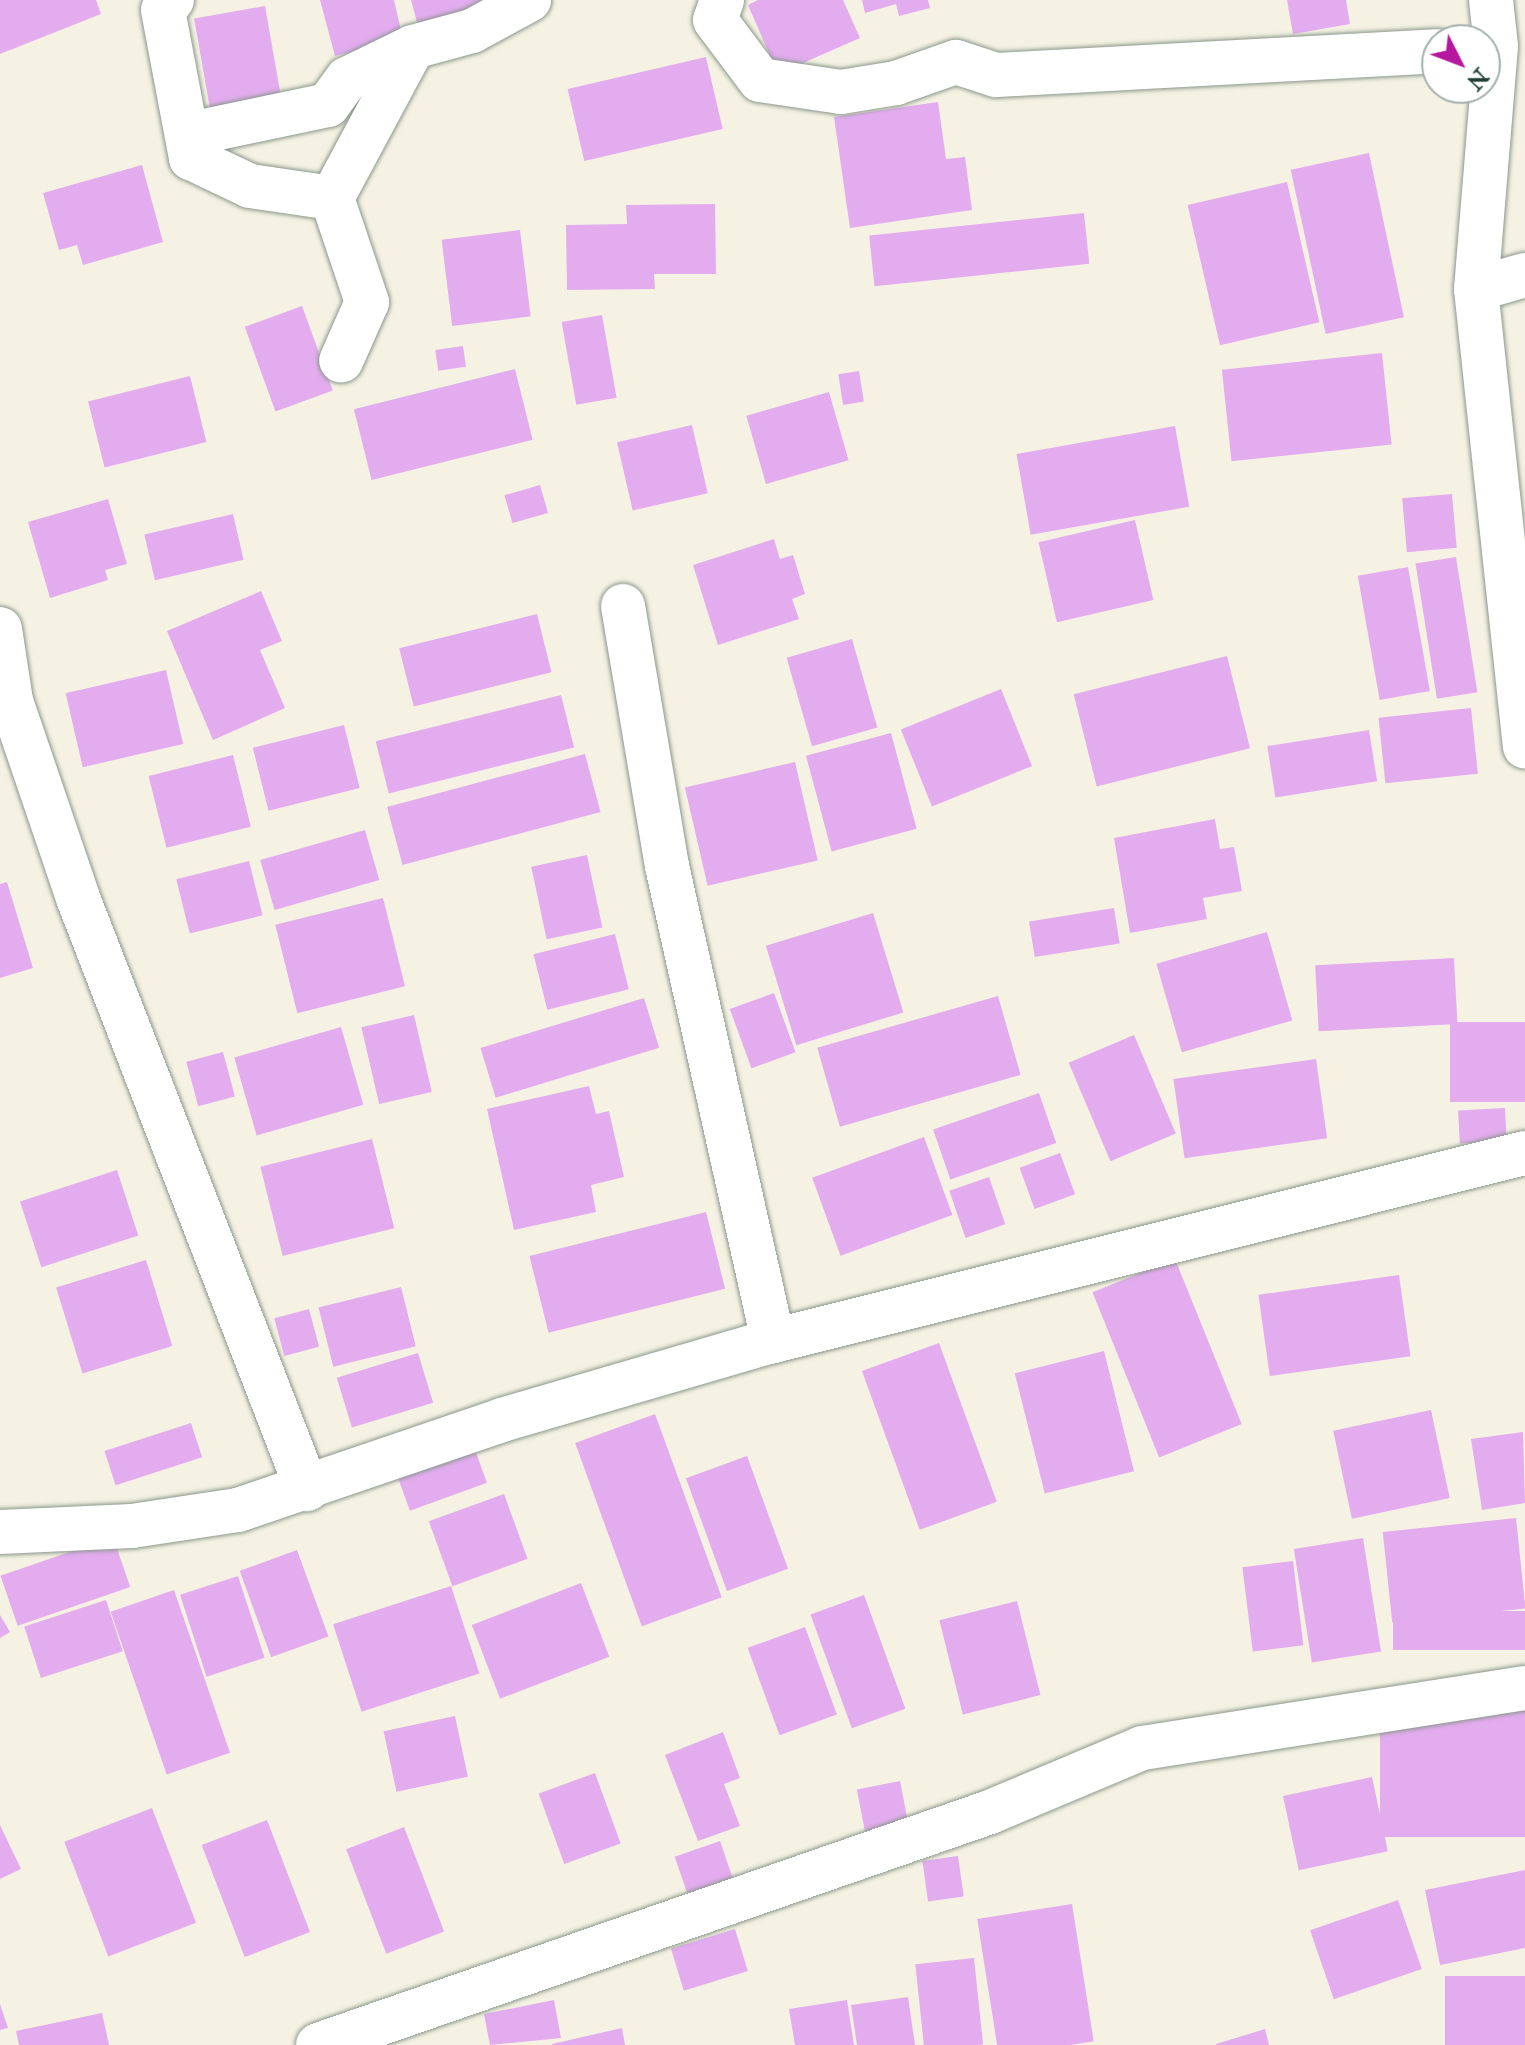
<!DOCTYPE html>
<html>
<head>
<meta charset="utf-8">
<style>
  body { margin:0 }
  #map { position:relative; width:1525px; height:2045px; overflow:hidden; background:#f5f2e3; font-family:"IM FELL Double Pica",serif }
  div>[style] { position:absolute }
  .building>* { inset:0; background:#e3acef; transform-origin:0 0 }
  .roads { filter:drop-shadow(0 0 2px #8a988c) drop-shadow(0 0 2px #8a988c) }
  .minor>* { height:44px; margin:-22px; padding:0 22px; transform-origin:22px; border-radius:22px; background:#fff }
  span { translate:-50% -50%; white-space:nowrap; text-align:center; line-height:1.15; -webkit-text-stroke:6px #fff; paint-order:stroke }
  .north { position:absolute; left:1421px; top:24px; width:80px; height:80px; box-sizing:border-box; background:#fff; border:2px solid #a5b1ae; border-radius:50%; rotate:132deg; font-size:22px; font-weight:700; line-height:32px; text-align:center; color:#1f3d34 }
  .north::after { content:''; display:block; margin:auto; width:28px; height:36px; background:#b5179e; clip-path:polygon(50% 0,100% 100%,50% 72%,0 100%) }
</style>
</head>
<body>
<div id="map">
  <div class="building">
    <i style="clip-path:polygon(0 0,96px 0,101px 14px,0 54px)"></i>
    <i style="clip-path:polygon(320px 0,394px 0,403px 39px,335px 56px)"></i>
    <i style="clip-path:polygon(411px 0,482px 0,484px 9px,418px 26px)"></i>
    <i style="clip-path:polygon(758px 0,843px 0,860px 38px,778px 74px,748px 5px)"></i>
    <i style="clip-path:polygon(862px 0,928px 0,930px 8px,899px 16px,896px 4px,865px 13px)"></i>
    <i style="clip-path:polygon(1287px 0,1346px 0,1350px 24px,1293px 34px)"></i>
    <i style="left:265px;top:6px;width:91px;height:72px;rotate:80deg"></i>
    <i style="left:706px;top:57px;width:74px;height:142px;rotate:77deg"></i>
    <i style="clip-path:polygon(938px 102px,946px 159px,965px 157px,972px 210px,850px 228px,834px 117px)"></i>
    <i style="left:1369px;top:153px;width:168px;height:80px;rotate:78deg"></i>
    <i style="clip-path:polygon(142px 165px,163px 242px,83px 265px,77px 245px,59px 250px,43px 193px)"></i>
    <i style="left:1287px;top:182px;width:144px;height:102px;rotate:77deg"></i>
    <i style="clip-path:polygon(715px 204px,716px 274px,654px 274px,655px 289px,567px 290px,566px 225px,627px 224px,626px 205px)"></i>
    <i style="left:1084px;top:213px;width:51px;height:216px;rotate:84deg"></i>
    <i style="left:520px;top:230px;width:87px;height:79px;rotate:83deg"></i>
    <i style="left:302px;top:306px;width:90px;height:61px;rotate:70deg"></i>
    <i style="left:602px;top:315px;width:84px;height:41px;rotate:80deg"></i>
    <i style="left:463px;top:346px;width:21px;height:28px;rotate:82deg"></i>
    <i style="left:1382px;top:353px;width:92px;height:161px;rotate:84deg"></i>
    <i style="left:515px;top:369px;width:73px;height:166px;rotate:76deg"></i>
    <i style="left:859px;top:371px;width:31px;height:21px;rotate:81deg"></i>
    <i style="left:190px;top:376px;width:68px;height:105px;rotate:76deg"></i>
    <i style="left:829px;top:392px;width:71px;height:86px;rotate:74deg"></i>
    <i style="left:692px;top:425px;width:70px;height:77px;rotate:77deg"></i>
    <i style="left:1175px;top:426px;width:82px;height:161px;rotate:80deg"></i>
    <i style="left:540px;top:485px;width:29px;height:37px;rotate:74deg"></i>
    <i style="left:1452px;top:494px;width:54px;height:50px;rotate:85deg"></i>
    <i style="clip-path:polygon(108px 499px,127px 564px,105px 570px,108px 580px,50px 598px,28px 522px)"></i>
    <i style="left:233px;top:514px;width:47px;height:91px;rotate:77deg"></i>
    <i style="left:1135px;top:520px;width:82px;height:99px;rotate:77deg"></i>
    <i style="clip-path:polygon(774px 539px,780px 559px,793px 555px,805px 594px,792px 599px,799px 619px,718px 645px,693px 565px)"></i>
    <i style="left:1456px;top:557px;width:137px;height:41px;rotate:81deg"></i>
    <i style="left:1408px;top:567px;width:126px;height:51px;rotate:80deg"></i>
    <i style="clip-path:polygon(261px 591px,282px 641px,260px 650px,285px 708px,213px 740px,167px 631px)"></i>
    <i style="left:537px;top:614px;width:60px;height:142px;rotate:76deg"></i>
    <i style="left:852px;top:639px;width:92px;height:68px;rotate:74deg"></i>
    <i style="left:1227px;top:656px;width:95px;height:158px;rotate:76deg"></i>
    <i style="left:166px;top:670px;width:76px;height:103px;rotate:77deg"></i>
    <i style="left:1001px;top:689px;width:83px;height:108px;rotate:68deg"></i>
    <i style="left:561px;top:695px;width:54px;height:191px;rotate:76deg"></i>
    <i style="left:1471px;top:708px;width:66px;height:93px;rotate:84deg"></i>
    <i style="left:344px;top:725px;width:65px;height:94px;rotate:76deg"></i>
    <i style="left:1369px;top:730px;width:52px;height:103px;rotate:81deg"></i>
    <i style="left:891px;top:733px;width:99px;height:88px;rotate:75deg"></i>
    <i style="left:585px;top:754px;width:60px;height:205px;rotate:75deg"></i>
    <i style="left:233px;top:755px;width:74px;height:87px;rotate:76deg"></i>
    <i style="left:795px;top:762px;width:101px;height:113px;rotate:77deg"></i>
    <i style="clip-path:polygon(1215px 819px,1220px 849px,1234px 847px,1242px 891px,1203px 898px,1207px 919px,1130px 933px,1114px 838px)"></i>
    <i style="left:365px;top:830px;width:52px;height:109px;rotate:74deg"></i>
    <i style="left:587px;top:855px;width:74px;height:57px;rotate:78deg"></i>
    <i style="left:249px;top:861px;width:56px;height:75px;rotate:76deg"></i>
    <i style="clip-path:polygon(7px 882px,33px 968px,0 978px,0 884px)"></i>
    <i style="left:383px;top:898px;width:91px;height:111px;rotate:76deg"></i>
    <i style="left:1114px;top:908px;width:36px;height:86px;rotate:81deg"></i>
    <i style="left:873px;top:913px;width:104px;height:112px;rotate:73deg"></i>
    <i style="left:1267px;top:932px;width:92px;height:115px;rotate:74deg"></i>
    <i style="left:615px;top:934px;width:57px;height:84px;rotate:76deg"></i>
    <i style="left:1454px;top:958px;width:66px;height:139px;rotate:87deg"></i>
    <i style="left:774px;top:993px;width:63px;height:47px;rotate:70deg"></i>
    <i style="left:998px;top:996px;width:82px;height:188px;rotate:74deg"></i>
    <i style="left:644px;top:998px;width:52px;height:171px;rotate:73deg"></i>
    <i style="left:414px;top:1015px;width:79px;height:54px;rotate:77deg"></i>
    <i style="left:1525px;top:1022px;width:80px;height:75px;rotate:90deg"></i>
    <i style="left:341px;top:1027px;width:81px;height:111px;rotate:74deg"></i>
    <i style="left:1134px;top:1035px;width:107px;height:71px;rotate:67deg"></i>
    <i style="left:223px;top:1052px;width:46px;height:38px;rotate:75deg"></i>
    <i style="left:1316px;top:1059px;width:80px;height:144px;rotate:82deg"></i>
    <i style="clip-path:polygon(589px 1086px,596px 1114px,609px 1111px,624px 1177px,591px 1185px,596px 1212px,514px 1230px,487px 1109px)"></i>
    <i style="left:1039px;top:1093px;width:53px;height:112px;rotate:71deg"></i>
    <i style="left:1505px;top:1108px;width:33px;height:47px;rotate:87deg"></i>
    <i style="left:924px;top:1137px;width:83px;height:119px;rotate:70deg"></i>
    <i style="left:372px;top:1139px;width:92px;height:115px;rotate:76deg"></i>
    <i style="left:1060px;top:1153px;width:44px;height:43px;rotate:70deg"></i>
    <i style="left:117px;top:1170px;width:69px;height:102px;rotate:72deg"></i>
    <i style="left:989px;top:1177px;width:50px;height:42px;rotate:71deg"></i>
    <i style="left:706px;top:1212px;width:79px;height:182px;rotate:76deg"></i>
    <i style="left:1175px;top:1259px;width:178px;height:89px;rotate:68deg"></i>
    <i style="left:146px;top:1260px;width:90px;height:94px;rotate:73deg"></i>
    <i style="left:1399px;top:1275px;width:82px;height:142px;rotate:82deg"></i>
    <i style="left:401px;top:1287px;width:61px;height:85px;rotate:76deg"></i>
    <i style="left:309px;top:1309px;width:39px;height:36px;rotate:75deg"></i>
    <i style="left:939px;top:1343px;width:169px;height:82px;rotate:70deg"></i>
    <i style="left:1104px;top:1351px;width:124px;height:92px;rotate:76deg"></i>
    <i style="left:418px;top:1353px;width:52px;height:85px;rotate:73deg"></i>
    <i style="left:1431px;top:1410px;width:90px;height:100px;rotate:78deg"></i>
    <i style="left:655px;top:1414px;width:195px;height:85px;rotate:70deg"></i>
    <i style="left:191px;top:1423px;width:36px;height:91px;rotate:72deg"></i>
    <i style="clip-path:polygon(1523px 1432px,1525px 1503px,1482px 1510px,1471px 1439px)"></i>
    <i style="left:474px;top:1447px;width:38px;height:82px;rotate:70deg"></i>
    <i style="left:747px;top:1456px;width:120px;height:65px;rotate:70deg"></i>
    <i style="left:504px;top:1494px;width:69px;height:80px;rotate:70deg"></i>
    <i style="left:1516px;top:1518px;width:91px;height:134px;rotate:84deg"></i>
    <i style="left:113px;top:1537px;width:53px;height:119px;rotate:71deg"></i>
    <i style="left:1363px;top:1538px;width:115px;height:70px;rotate:81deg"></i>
    <i style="left:297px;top:1550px;width:92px;height:61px;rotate:70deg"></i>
    <i style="left:1293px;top:1561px;width:85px;height:51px;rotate:83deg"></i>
    <i style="left:238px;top:1576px;width:86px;height:61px;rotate:72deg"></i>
    <i style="left:581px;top:1583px;width:79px;height:117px;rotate:69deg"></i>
    <i style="left:451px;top:1586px;width:92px;height:124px;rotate:72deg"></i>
    <i style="left:174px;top:1590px;width:172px;height:67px;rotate:71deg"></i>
    <i style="left:864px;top:1595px;width:121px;height:57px;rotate:70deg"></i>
    <i style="left:106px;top:1600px;width:54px;height:86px;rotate:72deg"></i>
    <i style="left:1017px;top:1601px;width:97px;height:80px;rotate:76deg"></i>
    <i style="left:1525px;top:1611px;width:39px;height:132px;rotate:90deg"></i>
    <i style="clip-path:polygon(0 1615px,10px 1632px,0 1638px)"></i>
    <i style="left:805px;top:1627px;width:93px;height:61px;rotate:70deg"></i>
    <i style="left:1525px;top:1703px;width:134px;height:145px;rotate:90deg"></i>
    <i style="left:455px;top:1716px;width:62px;height:73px;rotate:78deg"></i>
    <i style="clip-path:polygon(723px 1732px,740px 1778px,724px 1784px,740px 1826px,698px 1841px,665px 1755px)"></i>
    <i style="left:595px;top:1773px;width:75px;height:60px;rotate:70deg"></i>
    <i style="left:1372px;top:1777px;width:76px;height:91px;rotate:78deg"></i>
    <i style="left:900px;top:1781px;width:43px;height:44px;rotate:79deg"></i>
    <i style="left:152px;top:1808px;width:123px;height:94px;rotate:69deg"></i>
    <i style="left:267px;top:1820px;width:120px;height:70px;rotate:69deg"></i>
    <i style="clip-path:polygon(0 1825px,21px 1869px,0 1879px)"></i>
    <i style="left:404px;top:1827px;width:112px;height:62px;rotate:69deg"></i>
    <i style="left:720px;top:1841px;width:46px;height:48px;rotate:71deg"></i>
    <i style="left:958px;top:1856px;width:41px;height:36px;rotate:82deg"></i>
    <i style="clip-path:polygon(1525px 1870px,1525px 1948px,1440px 1965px,1425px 1890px)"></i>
    <i style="left:1398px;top:1900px;width:73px;height:93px;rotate:71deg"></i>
    <i style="left:1072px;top:1904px;width:139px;height:96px;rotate:81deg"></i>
    <i style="left:735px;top:1929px;width:44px;height:67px;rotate:73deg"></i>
    <i style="left:974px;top:1958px;width:87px;height:59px;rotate:84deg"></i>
    <i style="left:1525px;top:1976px;width:69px;height:80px;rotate:90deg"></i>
    <i style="clip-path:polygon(908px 1997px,915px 2045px,857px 2045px,851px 2005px)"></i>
    <i style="clip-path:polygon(554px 2000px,561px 2038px,490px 2045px,484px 2014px)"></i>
    <i style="clip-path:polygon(847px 2000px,854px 2045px,795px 2045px,789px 2009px)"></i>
    <i style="clip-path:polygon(0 2004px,8px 2028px,0 2030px)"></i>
    <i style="clip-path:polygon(102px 2013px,109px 2045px,19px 2045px,16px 2031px)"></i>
    <i style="clip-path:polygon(622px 2028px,625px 2045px,552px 2045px,552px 2044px)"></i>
    <i style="clip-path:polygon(1265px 2029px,1269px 2045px,1216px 2045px,1216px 2044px)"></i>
  </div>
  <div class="roads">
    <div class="minor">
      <i style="left:172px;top:0;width:13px;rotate:132deg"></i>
      <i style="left:163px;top:10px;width:151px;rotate:79.3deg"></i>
      <i style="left:191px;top:158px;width:65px;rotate:25.4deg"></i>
      <i style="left:250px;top:186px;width:83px;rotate:8.3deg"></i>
      <i style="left:332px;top:198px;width:110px;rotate:71.4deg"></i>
      <i style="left:367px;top:302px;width:64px;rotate:113.8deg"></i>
      <i style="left:722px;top:0;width:21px;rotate:109deg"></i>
      <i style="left:715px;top:20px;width:75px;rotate:53.1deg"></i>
      <i style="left:760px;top:80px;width:82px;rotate:8.4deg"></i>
      <i style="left:841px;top:92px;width:56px;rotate:-9.3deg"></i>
      <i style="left:896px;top:83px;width:64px;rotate:-19.3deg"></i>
      <i style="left:956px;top:62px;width:42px;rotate:18deg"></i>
      <i style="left:996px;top:75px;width:442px;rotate:-3.1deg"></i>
      <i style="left:1491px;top:0;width:46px;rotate:83.8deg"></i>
      <i style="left:1496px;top:46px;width:244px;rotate:94.7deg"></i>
      <i style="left:1476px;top:289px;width:460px;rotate:83.9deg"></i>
      <i style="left:190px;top:134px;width:141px;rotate:-11.9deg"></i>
      <i style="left:328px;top:105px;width:32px;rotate:-54deg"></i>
      <i style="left:347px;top:79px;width:73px;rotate:-25.9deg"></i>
      <i style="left:413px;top:47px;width:61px;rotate:-15.2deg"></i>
      <i style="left:472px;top:31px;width:65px;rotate:-28.5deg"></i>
      <i style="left:332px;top:198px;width:171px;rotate:-61.8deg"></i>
      <i style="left:1476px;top:289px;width:51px;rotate:-15.9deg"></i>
      <i style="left:623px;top:606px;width:264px;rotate:80.4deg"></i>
      <i style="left:667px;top:866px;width:487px;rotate:77.4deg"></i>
      <i style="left:0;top:629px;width:73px;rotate:81.3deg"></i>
      <i style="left:11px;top:701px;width:208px;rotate:71.2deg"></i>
      <i style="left:78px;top:898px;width:634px;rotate:68.82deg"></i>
      <i style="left:0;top:1532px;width:132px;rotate:-2.6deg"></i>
      <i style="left:132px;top:1526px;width:107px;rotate:-8.6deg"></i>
      <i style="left:238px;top:1510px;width:279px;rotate:-18.8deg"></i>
      <i style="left:502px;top:1420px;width:282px;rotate:-16.3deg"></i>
      <i style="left:773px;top:1341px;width:775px;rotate:-14.04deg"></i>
      <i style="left:318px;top:2045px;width:711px;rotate:-19.12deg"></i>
      <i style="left:990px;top:1812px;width:165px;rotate:-22.8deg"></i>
      <i style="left:1142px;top:1748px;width:388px;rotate:-8.9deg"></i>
    </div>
  </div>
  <div class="north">N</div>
</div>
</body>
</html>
